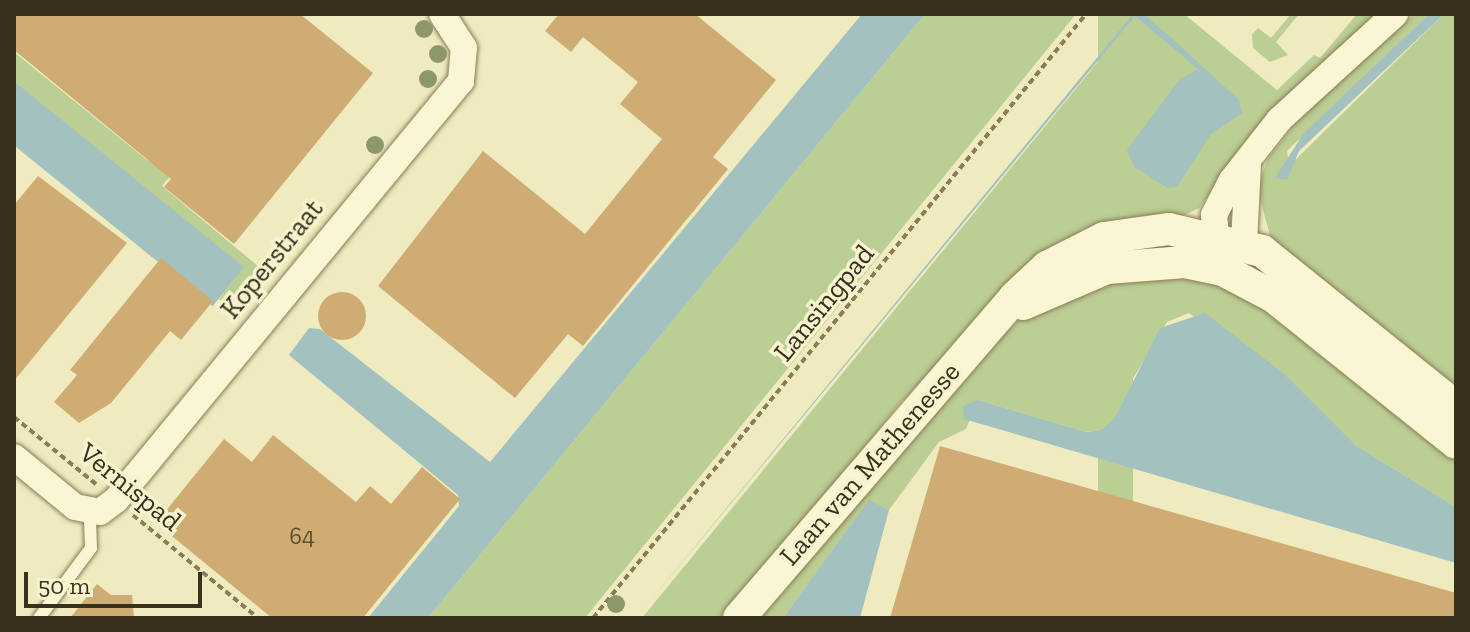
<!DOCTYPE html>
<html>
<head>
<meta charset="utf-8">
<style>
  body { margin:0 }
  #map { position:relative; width:1470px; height:632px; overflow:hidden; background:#efebbf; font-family:"Zilla Slab",serif }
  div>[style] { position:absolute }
  .green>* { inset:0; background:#bbce93; transform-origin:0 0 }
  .water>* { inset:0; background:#a3c1be; transform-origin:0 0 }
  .building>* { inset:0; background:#cfac73 }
  .round { border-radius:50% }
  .path>* { height:4px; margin-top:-2px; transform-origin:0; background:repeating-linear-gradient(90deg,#897c57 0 6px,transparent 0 10px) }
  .roads { filter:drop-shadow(0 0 2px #897c57) drop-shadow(0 0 2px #897c57) }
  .service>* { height:12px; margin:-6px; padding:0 6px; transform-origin:6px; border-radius:6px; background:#faf6d3 }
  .minor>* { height:26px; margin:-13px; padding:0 13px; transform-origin:13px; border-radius:13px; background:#faf6d3 }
  .tertiary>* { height:32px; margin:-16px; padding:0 16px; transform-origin:16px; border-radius:16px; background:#faf6d3 }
  .trees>* { width:18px; height:18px; margin:-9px; border-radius:50%; background:#8d9869 }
  span { translate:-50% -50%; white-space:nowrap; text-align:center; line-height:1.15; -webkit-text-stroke:7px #f7f3cf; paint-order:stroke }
  .number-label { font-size:24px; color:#5e4e32 }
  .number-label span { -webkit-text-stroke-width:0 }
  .street-label { font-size:28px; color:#382f1c }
  .frame { position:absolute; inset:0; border:16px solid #382f1c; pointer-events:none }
  .scale { position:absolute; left:24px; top:572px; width:178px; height:36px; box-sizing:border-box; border:4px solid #382f1c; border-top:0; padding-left:10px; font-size:24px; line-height:28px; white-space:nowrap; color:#382f1c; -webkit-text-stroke:6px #f7f3cf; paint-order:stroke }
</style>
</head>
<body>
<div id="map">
  <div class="green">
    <i style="clip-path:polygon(271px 14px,303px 14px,162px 186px,259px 267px,227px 306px,219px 299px,243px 268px,14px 81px,14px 52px,148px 161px)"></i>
    <i style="clip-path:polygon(925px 14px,1076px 14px,585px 618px,428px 618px)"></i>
    <i style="left:1098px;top:14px;width:35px;height:781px"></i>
    <i style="clip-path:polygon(1137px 14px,1184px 14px,1277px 90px,1314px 55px,1320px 58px,1357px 14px,1378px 14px,1266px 117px,1199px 208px,989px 312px,900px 403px,727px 618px,642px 618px)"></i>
    <i style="clip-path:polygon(1291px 14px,1299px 14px,1276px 42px,1288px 55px,1270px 62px,1253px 48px,1252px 34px,1258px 28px,1271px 38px)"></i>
    <i style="clip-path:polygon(1414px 14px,1429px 14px,1287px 151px,1289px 166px,1444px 14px,1456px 14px,1456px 398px,1273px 246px,1257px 188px,1268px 158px,1298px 120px)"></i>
    <i style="clip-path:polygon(1152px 269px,1244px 287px,1456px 449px,1456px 507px,1355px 445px,1189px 313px,1167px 322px,1102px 430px,1086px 432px,978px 400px,966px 429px,939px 442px,889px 510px,869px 501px,783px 618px,755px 618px,963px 374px,1023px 316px,1054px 294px)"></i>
  </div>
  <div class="water">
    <i style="clip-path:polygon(862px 14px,925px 14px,428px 618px,368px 618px,459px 506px,458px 495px,289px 355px,309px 328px,320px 329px,490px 462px)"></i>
    <i style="clip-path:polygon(1133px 14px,1144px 14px,1177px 43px,1239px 100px,1242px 113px,1211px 134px,1177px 187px,1168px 188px,1134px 167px,1127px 150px,1180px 79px,1198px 69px,1135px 16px,636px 618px)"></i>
    <i style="clip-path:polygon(1429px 14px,1444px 14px,1299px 151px,1287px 180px,1275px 178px,1303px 134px)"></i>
    <i style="left:14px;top:81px;width:296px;height:50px;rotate:39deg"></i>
    <i style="clip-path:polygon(1205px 313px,1283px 373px,1355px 445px,1456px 507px,1456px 563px,964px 419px,963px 406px,978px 400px,1086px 432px,1102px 430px,1115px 418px,1160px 328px)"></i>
    <i style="clip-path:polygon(869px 500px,889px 510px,860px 618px,783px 618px)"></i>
  </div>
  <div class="building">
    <i style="clip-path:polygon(14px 14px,300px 14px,373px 73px,234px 244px,164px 187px,171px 179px,14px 50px)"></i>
    <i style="clip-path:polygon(559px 14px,695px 14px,776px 80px,713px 157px,728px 169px,583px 346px,568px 334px,515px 398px,378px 286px,483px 151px,585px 234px,662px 139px,620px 104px,638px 82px,583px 37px,571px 52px,545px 31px)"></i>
    <i style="clip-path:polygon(38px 176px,127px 243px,14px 381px,14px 205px)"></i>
    <i style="clip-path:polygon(161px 258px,213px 301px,181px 340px,170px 331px,111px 403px,79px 423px,54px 402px,77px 375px,70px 370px)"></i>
    <i class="round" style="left:318px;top:292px;width:48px;height:48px"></i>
    <i style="clip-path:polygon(273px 435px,356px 502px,370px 486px,391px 504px,422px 467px,460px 499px,363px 618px,272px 618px,156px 523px,224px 439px,252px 462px)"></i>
    <i style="clip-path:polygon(940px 446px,1456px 593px,1456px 618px,890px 618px)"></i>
    <i style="clip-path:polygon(97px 584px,111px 595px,132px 595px,134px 618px,70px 618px)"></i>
  </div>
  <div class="path">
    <i style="left:14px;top:417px;width:106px;rotate:39.3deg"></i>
    <i style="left:133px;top:515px;width:162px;rotate:39.5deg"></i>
    <i style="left:593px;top:618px;width:780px;rotate:-50.78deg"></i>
  </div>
  <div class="roads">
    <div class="service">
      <i style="left:39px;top:618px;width:87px;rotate:-53.4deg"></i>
      <i style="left:91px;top:548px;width:35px;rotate:-92deg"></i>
    </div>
    <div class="minor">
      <i style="left:1218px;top:257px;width:42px;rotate:-95.4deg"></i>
      <i style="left:1214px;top:215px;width:39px;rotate:-63deg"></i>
      <i style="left:1232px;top:180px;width:76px;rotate:-51.9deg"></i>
      <i style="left:1279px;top:120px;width:157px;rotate:-42.4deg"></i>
      <i style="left:1231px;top:259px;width:21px;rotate:-51deg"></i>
      <i style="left:1244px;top:243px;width:80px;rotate:-87.1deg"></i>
      <i style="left:14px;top:457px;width:79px;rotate:39.3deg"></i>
      <i style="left:75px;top:507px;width:25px;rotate:11deg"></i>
      <i style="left:100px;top:512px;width:20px;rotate:-37deg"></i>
      <i style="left:116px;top:500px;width:543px;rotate:-50.53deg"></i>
      <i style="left:461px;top:81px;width:33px;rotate:-85deg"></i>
      <i style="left:464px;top:48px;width:40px;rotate:-122.9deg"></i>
    </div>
    <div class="tertiary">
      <i style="left:1023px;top:304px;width:91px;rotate:-23.2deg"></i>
      <i style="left:1107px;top:268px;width:78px;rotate:-4.4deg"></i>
      <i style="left:1185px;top:262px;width:39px;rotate:12deg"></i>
      <i style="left:1223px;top:270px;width:58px;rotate:27.9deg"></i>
      <i style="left:1274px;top:297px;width:233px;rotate:38.7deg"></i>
      <i style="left:739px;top:618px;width:423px;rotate:-49.3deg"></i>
      <i style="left:1015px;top:297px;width:44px;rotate:-43.2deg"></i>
      <i style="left:1047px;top:267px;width:64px;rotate:-27deg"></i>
      <i style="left:1104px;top:238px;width:66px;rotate:-7.9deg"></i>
      <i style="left:1169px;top:229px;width:96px;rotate:13.3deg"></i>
      <i style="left:1262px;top:251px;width:249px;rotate:38.8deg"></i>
    </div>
  </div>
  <div class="trees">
    <i style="left:424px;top:29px"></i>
    <i style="left:438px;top:54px"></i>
    <i style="left:428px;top:79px"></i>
    <i style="left:375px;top:145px"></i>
    <i style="left:616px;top:604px"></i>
  </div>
  <div class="number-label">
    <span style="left:302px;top:536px">64</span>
  </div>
  <div class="street-label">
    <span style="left:272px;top:259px;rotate:-51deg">Koperstraat</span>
    <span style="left:824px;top:303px;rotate:-51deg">Lansingpad</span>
    <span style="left:870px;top:464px;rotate:-49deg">Laan van Mathenesse</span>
    <span style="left:130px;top:487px;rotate:39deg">Vernispad</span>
  </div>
  <div class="frame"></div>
  <div class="scale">50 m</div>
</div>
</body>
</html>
